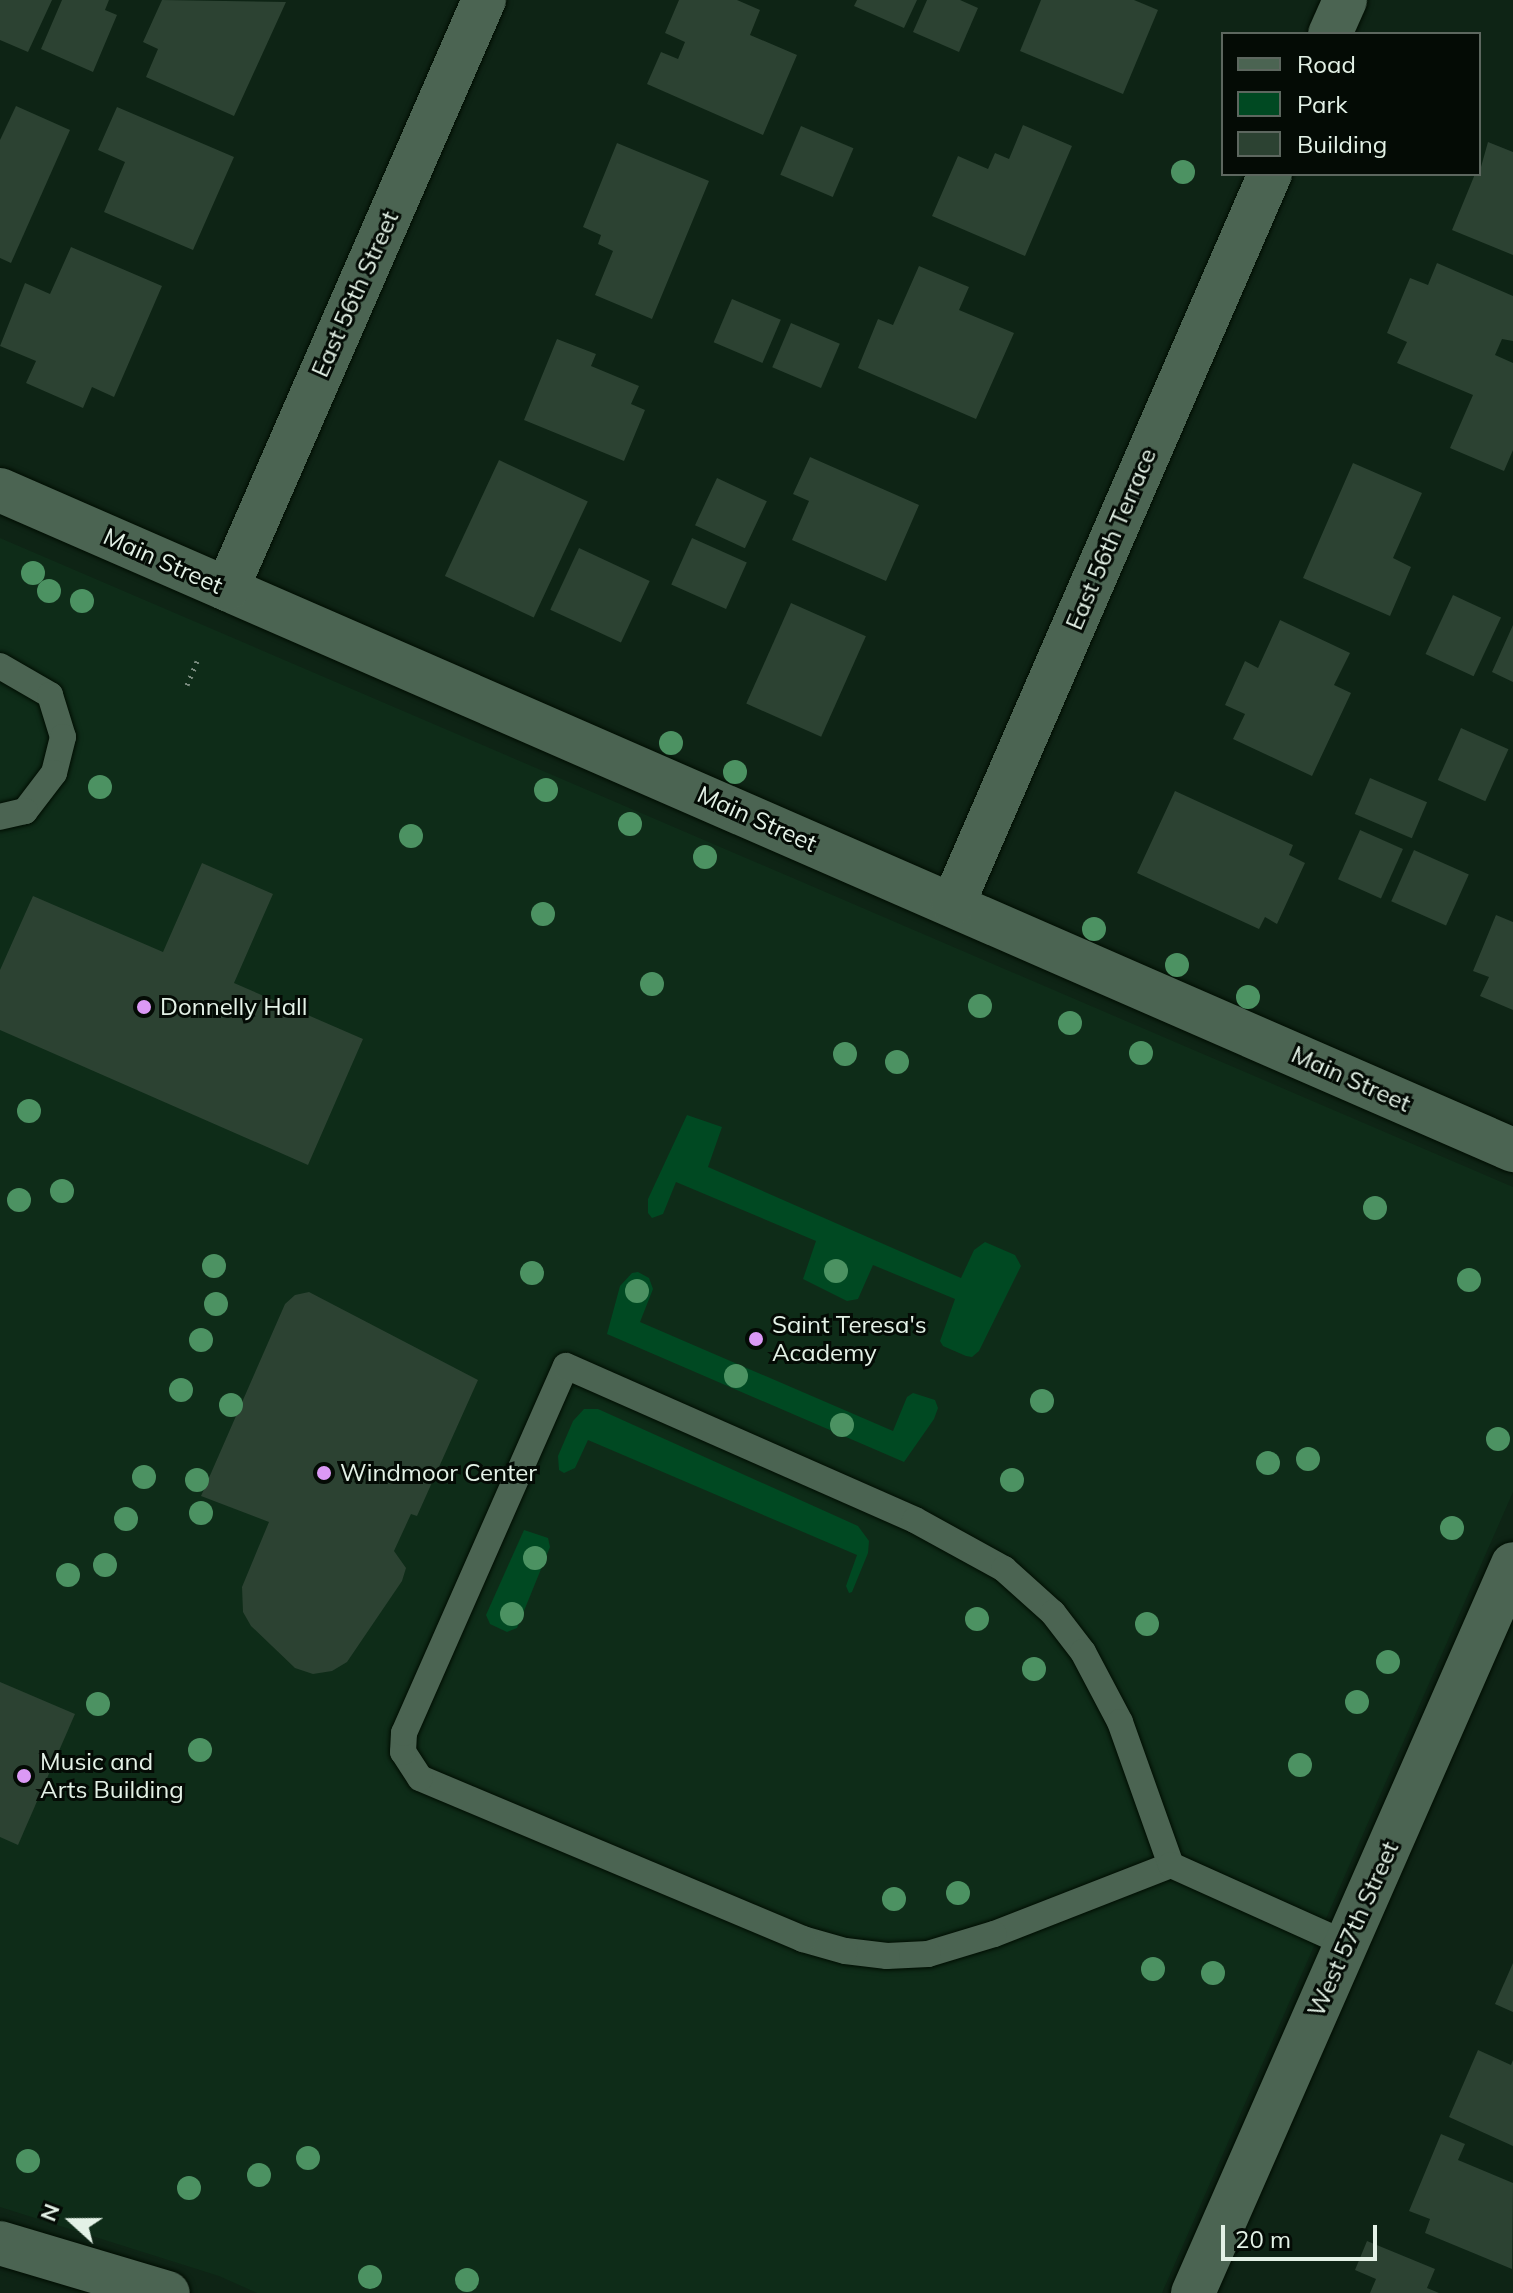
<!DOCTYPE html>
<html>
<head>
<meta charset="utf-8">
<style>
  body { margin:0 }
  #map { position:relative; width:1513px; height:2293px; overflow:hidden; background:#0e2415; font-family:Mulish,sans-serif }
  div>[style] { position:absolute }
  .built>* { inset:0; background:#0e2c18 }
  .green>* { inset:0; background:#004922 }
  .building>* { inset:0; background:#2c4232; transform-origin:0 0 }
  .path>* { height:5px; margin-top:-2.5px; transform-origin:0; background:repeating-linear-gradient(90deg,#798b7e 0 2px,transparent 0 8px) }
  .roads { filter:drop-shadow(0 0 2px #000d02) drop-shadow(0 0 2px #000d02) }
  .service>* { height:26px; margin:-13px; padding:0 13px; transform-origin:13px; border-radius:13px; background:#4b6452 }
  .minor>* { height:44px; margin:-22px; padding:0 22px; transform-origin:22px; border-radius:22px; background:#4b6452 }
  .trees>* { width:24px; height:24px; margin:-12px; border-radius:50%; background:#4c9262 }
  .dots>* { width:22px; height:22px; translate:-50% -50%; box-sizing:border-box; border:4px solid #040b05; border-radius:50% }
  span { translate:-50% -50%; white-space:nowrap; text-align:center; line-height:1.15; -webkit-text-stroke:6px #040b05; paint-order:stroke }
  .street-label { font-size:24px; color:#e3f1e6 }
  .poi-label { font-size:24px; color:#e3f1e6 }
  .left { translate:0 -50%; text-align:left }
  .legend { position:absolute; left:1221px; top:32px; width:260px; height:144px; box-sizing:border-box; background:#040b05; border:2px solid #5d675f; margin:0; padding:10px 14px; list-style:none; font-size:24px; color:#e3f1e6 }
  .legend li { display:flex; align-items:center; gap:16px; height:40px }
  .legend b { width:40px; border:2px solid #5d675f }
  .north { position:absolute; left:32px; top:2181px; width:80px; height:80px; -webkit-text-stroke:6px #040b05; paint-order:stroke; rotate:291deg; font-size:22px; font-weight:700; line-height:32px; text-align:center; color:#e3f1e6 }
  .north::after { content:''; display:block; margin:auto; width:28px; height:36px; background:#e3f1e6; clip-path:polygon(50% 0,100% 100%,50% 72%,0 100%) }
  .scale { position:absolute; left:1221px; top:2225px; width:156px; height:36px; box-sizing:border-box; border:4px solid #e3f1e6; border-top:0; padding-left:10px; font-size:24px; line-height:28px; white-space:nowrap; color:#e3f1e6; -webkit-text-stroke:6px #040b05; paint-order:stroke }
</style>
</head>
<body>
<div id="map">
  <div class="built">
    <i style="clip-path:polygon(0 538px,1513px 1187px,1513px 1492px,1162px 2293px,257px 2293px,219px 2276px,0 2207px)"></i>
  </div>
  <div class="green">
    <i style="clip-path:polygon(687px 1115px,722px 1127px,708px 1167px,961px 1278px,974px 1250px,985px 1242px,1015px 1255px,1021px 1266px,979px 1351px,972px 1357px,966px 1356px,943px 1346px,940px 1341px,955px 1299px,873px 1265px,858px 1299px,847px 1301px,803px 1279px,816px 1241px,676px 1182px,663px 1214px,652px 1218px,648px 1213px,648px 1199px)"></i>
    <i style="clip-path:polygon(638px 1272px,649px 1278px,653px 1289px,640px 1322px,893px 1431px,907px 1397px,913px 1393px,935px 1400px,938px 1408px,934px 1419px,904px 1462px,607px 1334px,620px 1286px,632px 1273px)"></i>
    <i style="clip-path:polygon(584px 1409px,598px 1409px,858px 1526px,869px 1541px,868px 1553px,852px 1592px,849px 1593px,846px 1586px,857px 1555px,588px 1440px,575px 1468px,564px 1473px,559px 1470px,558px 1456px,573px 1421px)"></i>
    <i style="clip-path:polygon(524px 1530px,548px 1538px,550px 1547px,517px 1628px,507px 1632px,490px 1624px,486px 1615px)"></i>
  </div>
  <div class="building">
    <i style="clip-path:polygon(0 0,52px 0,28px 52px,0 40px)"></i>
    <i style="clip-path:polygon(62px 0,109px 0,105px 10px,117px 15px,93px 72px,41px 49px)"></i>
    <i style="clip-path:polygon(162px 0,286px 2px,234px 116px,146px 77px,158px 49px,143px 42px)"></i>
    <i style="clip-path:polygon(679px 0,737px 0,760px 10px,750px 35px,797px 55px,763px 135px,647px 84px,661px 52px,678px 59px,685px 42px,665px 33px)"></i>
    <i style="clip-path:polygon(857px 0,917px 0,904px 28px,854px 6px)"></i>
    <i style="clip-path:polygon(927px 0,960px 0,978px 8px,959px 52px,913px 32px)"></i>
    <i style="clip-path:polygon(1041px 0,1134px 0,1158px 10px,1123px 94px,1020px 51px)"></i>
    <i style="clip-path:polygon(16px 106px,70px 130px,11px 263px,0 258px,0 140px)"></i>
    <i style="clip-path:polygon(117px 107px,234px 157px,193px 250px,104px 212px,125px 162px,98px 150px)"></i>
    <i style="clip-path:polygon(1023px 125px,1072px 146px,1025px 256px,932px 216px,958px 156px,988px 169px,995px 153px,1009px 159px)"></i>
    <i style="left:801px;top:126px;width:57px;height:53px;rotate:23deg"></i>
    <i style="clip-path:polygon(1488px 142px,1513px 152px,1513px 255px,1452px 230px,1475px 174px,1479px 174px)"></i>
    <i style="clip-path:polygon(617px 143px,709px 181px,652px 319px,595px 295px,613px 251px,598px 244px,601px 235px,583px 227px)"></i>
    <i style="clip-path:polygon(71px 247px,162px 286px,114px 397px,92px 387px,83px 408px,26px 383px,36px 361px,0 346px,25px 283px,50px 294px)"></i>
    <i style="clip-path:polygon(1437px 263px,1513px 296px,1513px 341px,1502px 339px,1495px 355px,1513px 363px,1513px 450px,1504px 471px,1450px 448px,1473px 395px,1397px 363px,1407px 342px,1387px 333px,1410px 278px,1428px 285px)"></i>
    <i style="clip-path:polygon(919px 266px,969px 287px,959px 310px,1014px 333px,976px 419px,858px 368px,878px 319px,893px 325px)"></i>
    <i style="left:732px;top:299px;width:53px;height:47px;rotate:23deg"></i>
    <i style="left:791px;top:323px;width:53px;height:48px;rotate:23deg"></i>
    <i style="clip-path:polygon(557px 339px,596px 354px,591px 366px,639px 386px,631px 404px,645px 410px,624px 461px,524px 420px)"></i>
    <i style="clip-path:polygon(810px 457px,919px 505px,886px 581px,792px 540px,809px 501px,793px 494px)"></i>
    <i style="left:499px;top:460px;width:98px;height:128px;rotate:25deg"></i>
    <i style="clip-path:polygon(1353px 463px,1422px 493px,1393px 558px,1411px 567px,1390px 616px,1303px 578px)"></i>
    <i style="left:717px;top:478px;width:55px;height:52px;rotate:25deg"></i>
    <i style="left:692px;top:538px;width:60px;height:51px;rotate:24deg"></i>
    <i style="left:579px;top:548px;width:78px;height:68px;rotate:25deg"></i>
    <i style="left:1453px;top:595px;width:53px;height:65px;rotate:25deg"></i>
    <i style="left:791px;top:603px;width:82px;height:110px;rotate:24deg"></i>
    <i style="clip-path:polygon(1280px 620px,1350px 653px,1334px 685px,1351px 693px,1312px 776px,1233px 739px,1245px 714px,1225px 705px,1245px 661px,1258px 668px)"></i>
    <i style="clip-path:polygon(1513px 625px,1513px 682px,1492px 672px)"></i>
    <i style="left:1461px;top:728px;width:52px;height:57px;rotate:24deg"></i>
    <i style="left:1370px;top:778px;width:62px;height:39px;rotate:23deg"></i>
    <i style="clip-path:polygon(1175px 791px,1293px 845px,1289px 855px,1305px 863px,1277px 924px,1265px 917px,1259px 929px,1137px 873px)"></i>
    <i style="left:1360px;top:830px;width:47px;height:54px;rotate:24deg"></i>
    <i style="left:1414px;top:850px;width:60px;height:56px;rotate:24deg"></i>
    <i style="clip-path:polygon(202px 863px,273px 894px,234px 983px,363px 1039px,308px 1165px,0 1030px,0 970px,33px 896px,163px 952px)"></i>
    <i style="clip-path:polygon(1496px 915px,1513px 922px,1513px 1010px,1480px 996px,1489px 977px,1473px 971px)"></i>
    <i style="clip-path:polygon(309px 1292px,478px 1380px,417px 1516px,411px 1514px,394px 1551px,406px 1568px,402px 1581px,347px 1662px,332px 1671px,313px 1674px,295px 1668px,251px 1626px,243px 1612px,242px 1587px,269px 1522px,201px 1496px,285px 1304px,295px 1295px)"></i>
    <i style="clip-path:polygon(0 1682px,75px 1714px,18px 1845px,0 1837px)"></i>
    <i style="clip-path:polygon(1513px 1963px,1513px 2012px,1495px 2004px)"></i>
    <i style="clip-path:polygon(1478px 2050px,1511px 2065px,1513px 2060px,1513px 2146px,1449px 2117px)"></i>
    <i style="clip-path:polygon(1441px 2134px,1465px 2144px,1458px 2160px,1513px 2183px,1512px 2269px,1425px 2233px,1430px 2219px,1409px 2211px)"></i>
    <i style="clip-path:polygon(1367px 2241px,1435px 2269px,1427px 2288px,1439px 2293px,1370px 2293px,1376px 2279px,1355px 2270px)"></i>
  </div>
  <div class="path">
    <i style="left:187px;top:685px;width:26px;rotate:-67deg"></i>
  </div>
  <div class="roads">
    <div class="service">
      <i style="left:0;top:666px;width:58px;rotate:30.1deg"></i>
      <i style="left:50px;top:695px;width:44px;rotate:72.8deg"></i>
      <i style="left:63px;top:737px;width:37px;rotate:104deg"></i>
      <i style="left:54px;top:773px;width:48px;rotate:127.3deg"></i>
      <i style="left:25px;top:811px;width:26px;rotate:167deg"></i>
      <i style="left:1171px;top:1865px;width:190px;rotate:158.7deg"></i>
      <i style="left:994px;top:1934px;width:69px;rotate:163.1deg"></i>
      <i style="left:928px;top:1954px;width:41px;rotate:177.2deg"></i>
      <i style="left:887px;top:1956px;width:42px;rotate:-173.2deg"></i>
      <i style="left:845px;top:1951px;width:44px;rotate:-164.1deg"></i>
      <i style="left:803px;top:1939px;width:415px;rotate:-157.2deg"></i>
      <i style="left:420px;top:1778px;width:31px;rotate:-123deg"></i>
      <i style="left:403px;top:1752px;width:19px;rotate:-87deg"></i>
      <i style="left:404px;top:1733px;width:401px;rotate:-66.2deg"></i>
      <i style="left:566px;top:1366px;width:381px;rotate:23.8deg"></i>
      <i style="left:915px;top:1520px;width:102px;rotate:28.8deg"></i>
      <i style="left:1004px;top:1569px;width:66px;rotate:41.9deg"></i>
      <i style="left:1053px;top:1613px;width:49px;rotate:52.4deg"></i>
      <i style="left:1083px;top:1652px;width:79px;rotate:62.1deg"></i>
      <i style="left:1120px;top:1722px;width:152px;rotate:70.4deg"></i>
      <i style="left:1171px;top:1865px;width:193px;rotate:24.2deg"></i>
    </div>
    <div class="minor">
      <i style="left:1330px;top:34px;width:37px;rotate:-66deg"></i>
      <i style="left:0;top:490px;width:1651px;rotate:23.57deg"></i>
      <i style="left:227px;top:589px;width:643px;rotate:-66.43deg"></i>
      <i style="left:953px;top:904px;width:796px;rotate:-66.53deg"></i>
      <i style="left:0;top:2243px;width:175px;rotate:16.6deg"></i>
      <i style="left:1193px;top:2293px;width:796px;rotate:-66.3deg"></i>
    </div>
  </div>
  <div class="trees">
    <i style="left:1183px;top:172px"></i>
    <i style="left:33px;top:573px"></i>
    <i style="left:49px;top:591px"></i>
    <i style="left:82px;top:601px"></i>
    <i style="left:671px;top:743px"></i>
    <i style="left:735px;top:772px"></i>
    <i style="left:100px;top:787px"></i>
    <i style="left:546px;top:790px"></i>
    <i style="left:630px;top:824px"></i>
    <i style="left:411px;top:836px"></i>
    <i style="left:705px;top:857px"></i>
    <i style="left:543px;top:914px"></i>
    <i style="left:1094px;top:929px"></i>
    <i style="left:1177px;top:965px"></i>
    <i style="left:652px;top:984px"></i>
    <i style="left:1248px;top:997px"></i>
    <i style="left:980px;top:1006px"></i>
    <i style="left:1070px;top:1023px"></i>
    <i style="left:1141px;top:1053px"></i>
    <i style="left:845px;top:1054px"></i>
    <i style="left:897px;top:1062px"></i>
    <i style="left:29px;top:1111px"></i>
    <i style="left:62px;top:1191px"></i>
    <i style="left:19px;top:1200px"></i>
    <i style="left:1375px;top:1208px"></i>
    <i style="left:214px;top:1266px"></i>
    <i style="left:836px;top:1271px"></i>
    <i style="left:532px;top:1273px"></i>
    <i style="left:1469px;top:1280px"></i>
    <i style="left:637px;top:1291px"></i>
    <i style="left:216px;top:1304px"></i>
    <i style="left:201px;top:1340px"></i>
    <i style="left:736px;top:1376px"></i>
    <i style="left:181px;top:1390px"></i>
    <i style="left:1042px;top:1401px"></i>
    <i style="left:231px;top:1405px"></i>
    <i style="left:842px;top:1425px"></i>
    <i style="left:1498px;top:1439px"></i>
    <i style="left:1308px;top:1459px"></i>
    <i style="left:1268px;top:1463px"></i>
    <i style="left:144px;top:1477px"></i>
    <i style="left:197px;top:1480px"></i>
    <i style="left:1012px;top:1480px"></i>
    <i style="left:201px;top:1513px"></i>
    <i style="left:126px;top:1519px"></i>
    <i style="left:1452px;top:1528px"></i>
    <i style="left:535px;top:1558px"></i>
    <i style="left:105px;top:1565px"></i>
    <i style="left:68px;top:1575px"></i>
    <i style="left:512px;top:1614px"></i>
    <i style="left:977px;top:1619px"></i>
    <i style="left:1147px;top:1624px"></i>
    <i style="left:1388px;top:1662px"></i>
    <i style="left:1034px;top:1669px"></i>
    <i style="left:1357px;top:1702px"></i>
    <i style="left:98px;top:1704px"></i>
    <i style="left:200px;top:1750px"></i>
    <i style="left:1300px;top:1765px"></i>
    <i style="left:958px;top:1893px"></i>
    <i style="left:894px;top:1899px"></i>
    <i style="left:1153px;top:1969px"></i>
    <i style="left:1213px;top:1973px"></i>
    <i style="left:308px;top:2158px"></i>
    <i style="left:28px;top:2161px"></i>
    <i style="left:259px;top:2175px"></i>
    <i style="left:189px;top:2188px"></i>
    <i style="left:370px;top:2277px"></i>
    <i style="left:467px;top:2280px"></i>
  </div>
  <div class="dots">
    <i style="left:144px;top:1007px;background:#db99f5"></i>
    <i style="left:756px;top:1339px;background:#db99f5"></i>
    <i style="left:324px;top:1473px;background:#db99f5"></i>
    <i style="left:24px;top:1776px;background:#db99f5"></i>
  </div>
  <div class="street-label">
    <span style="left:355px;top:294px;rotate:-66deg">East 56th Street</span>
    <span style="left:1111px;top:539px;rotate:-67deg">East 56th Terrace</span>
    <span style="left:163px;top:561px;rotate:24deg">Main Street</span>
    <span style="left:757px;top:819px;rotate:24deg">Main Street</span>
    <span style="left:1351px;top:1079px;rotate:24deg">Main Street</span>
    <span style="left:1353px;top:1929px;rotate:-66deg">West 57th Street</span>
  </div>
  <div class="poi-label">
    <span class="left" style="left:160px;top:1007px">Donnelly Hall</span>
    <span class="left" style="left:772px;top:1339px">Saint Teresa's<br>Academy</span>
    <span class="left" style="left:340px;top:1473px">Windmoor Center</span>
    <span class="left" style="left:40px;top:1776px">Music and<br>Arts Building</span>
  </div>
  <ul class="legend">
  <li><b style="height:10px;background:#4b6452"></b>Road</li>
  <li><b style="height:22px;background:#004922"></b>Park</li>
  <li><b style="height:22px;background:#2c4232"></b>Building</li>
  </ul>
  <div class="north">N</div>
  <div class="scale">20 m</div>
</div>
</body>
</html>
